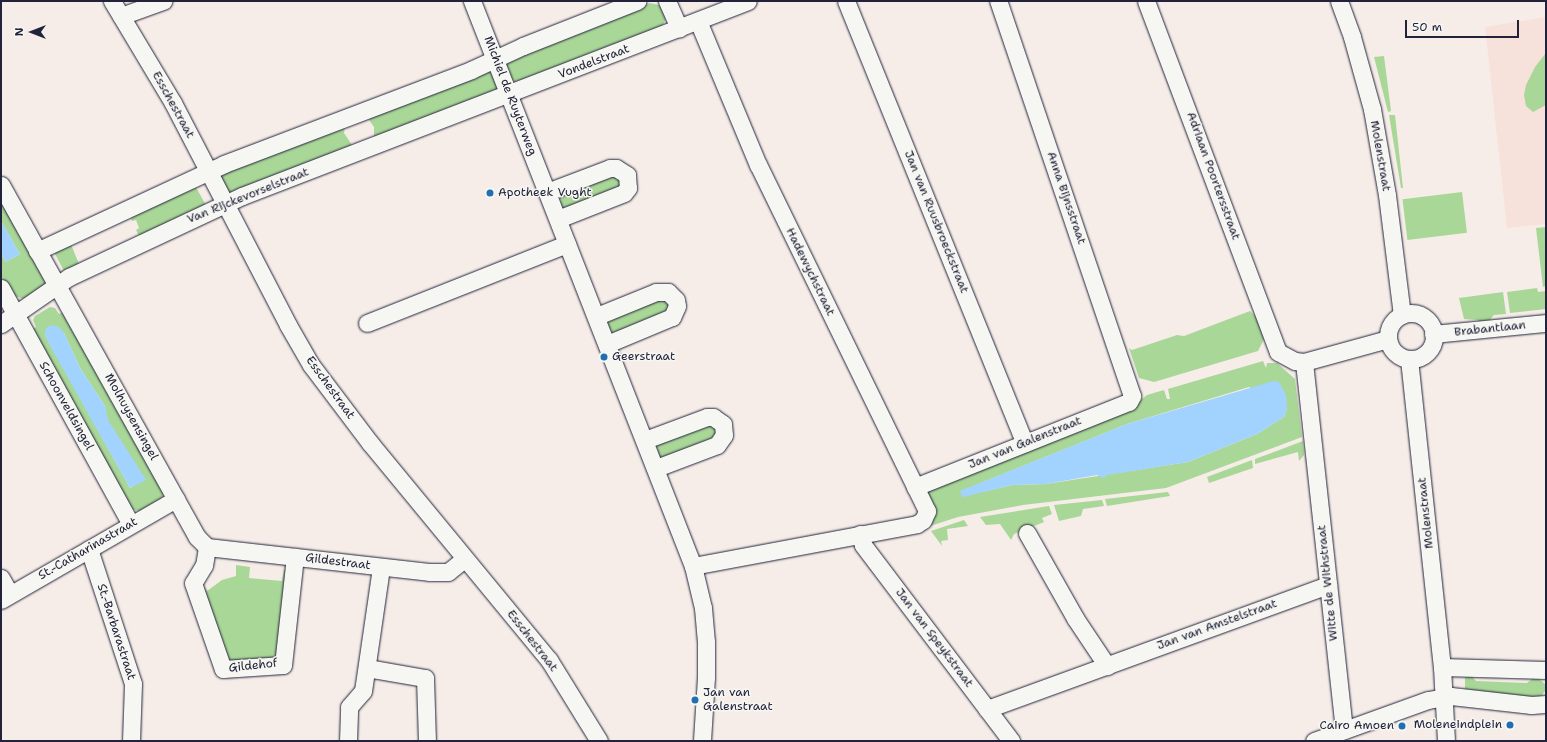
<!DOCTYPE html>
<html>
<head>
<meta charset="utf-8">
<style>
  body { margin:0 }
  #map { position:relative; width:1547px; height:742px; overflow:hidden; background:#f6ede8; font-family:"Shantell Sans",sans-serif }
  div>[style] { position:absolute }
  .built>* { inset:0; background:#f7e2db }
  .green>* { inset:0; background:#a9d797; transform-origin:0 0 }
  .water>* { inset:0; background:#a2d3ff }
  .roads { filter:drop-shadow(0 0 1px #22223b) drop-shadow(0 0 1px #22223b) }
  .minor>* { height:17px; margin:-8.5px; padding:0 8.5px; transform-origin:8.5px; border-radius:8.5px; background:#f6f6f2 }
  .minor>.ring { margin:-8.5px; padding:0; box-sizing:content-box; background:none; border:17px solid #f6f6f2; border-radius:50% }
  .dots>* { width:11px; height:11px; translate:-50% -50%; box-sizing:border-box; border:2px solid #f6f6f2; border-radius:50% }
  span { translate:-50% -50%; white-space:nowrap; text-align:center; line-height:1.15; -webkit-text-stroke:3px #f6f6f2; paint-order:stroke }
  .street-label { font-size:12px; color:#22223b }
  .poi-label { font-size:12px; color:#22223b }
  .left { translate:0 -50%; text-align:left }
  .right { translate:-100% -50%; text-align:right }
  .frame { position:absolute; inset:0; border:2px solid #22223b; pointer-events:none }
  .north { position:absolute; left:12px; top:12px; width:40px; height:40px; -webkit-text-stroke:3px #f6f6f2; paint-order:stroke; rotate:270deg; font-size:11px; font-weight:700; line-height:16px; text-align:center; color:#22223b }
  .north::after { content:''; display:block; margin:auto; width:14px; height:18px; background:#22223b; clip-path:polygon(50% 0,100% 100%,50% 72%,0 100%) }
  .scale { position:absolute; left:1405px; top:20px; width:114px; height:18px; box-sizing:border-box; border:2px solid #22223b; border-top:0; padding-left:5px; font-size:12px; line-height:14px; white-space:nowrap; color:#22223b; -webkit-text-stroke:3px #f6f6f2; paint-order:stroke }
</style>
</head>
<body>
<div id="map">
  <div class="built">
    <i style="clip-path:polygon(1546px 17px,1546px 224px,1507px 228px,1485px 27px)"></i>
  </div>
  <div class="green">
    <i style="clip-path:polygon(650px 3px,663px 6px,667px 16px,662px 27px,515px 82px,510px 76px,506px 64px,513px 56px)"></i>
    <i style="clip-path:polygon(1545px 54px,1546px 105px,1533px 112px,1526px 106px,1524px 95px,1526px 85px,1535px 67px)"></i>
    <i style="clip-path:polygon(1384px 56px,1391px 111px,1388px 112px,1374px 57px)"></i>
    <i style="clip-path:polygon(488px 71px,493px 75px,497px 88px,496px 92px,374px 140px,374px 127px,367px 117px)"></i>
    <i style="clip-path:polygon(1389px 115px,1395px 115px,1403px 188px,1401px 188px)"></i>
    <i style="clip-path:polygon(345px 126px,344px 133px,354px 148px,230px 194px,219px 173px)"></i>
    <i style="clip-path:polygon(617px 174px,623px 187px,564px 210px,561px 207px,560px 195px)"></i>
    <i style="clip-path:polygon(193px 182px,207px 207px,140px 238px,136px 230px,139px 228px,136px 220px,132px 221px,129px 213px)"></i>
    <i style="left:1462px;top:192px;width:41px;height:60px;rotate:83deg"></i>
    <i style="clip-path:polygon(1px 197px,46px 282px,43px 287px,24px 299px,11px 295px,1px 276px,1px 254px,6px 262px,20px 254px,1px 221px)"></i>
    <i style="clip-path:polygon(1546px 227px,1546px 286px,1543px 287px,1536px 228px)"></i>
    <i style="clip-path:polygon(70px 242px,79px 264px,65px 273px,53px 250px)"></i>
    <i style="clip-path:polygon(1537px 288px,1538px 292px,1546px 291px,1546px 309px,1510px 313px,1507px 292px)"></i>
    <i style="clip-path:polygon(1503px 292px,1506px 314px,1494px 315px,1488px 322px,1478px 323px,1478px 320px,1464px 319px,1459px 298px)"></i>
    <i style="clip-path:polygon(666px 296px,671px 310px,613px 333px,608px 327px,608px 318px)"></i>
    <i style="clip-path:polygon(evenodd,50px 307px,55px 308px,59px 314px,64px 311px,164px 491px,162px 498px,142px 512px,131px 509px,31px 330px,36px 327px,33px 320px,35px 316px,50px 307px,64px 333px,80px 368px,105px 406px,107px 420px,145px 479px,130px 488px,45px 335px,64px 333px)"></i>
    <i style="clip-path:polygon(1250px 311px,1256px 317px,1264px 339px,1258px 351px,1154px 382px,1139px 378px,1129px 348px,1132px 350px,1177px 335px,1184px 336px)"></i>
    <i style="clip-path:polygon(evenodd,1263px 361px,1266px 368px,1267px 363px,1277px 363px,1295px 379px,1302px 437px,1166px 488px,1023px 505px,958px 517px,921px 529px,929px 489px,1138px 402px,1147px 395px,1164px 390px,1167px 399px,1170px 399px,1168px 389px,1263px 361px,1249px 387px,1287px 409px,1284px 417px,1257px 434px,1188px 462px,1046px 484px,1013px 485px,963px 496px,961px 491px,1127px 424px,1249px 387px)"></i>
    <i style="clip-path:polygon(710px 421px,720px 435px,661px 458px,658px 455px,657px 444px)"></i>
    <i style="clip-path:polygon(1303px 441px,1304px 455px,1299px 461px,1298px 452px,1255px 464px,1255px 459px)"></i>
    <i style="clip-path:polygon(1252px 460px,1253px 468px,1209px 483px,1207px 477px)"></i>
    <i style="clip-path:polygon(1168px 492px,1170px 496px,1107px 506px,1105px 499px)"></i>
    <i style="clip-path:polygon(1102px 500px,1104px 506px,1083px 509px,1081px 516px,1059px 521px,1054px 505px)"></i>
    <i style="clip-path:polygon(1049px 506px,1052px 514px,1042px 518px,1044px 522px,1014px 534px,1011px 540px,1000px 524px,986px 525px,980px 517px)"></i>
    <i style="clip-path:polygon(964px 520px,968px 526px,947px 529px,948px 540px,941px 541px,942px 546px,931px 531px)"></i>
    <i style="clip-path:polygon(236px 565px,250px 567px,249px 578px,282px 581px,284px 570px,289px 571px,279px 661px,227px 665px,199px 580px,207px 591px,222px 580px,236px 576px)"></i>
    <i style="clip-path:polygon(1465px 674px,1470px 674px,1476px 681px,1527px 683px,1532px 679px,1539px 679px,1545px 684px,1546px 690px,1539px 699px,1465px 689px)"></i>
  </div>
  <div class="water">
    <i style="clip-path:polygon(1px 221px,20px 254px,6px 262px,1px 254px)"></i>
    <i style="clip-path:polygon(51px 325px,59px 327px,64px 333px,80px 368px,105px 406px,108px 420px,146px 480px,130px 488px,53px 351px,45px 335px,46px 328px)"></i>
    <i style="clip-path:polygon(1274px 381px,1279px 382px,1286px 395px,1287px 409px,1284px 417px,1257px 434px,1188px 462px,1107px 475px,1104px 478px,1097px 475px,1046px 484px,1013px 485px,962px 497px,960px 491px,1127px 424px)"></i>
  </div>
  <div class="roads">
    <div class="minor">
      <i style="left:112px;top:1px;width:119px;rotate:59.1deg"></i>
      <i style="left:173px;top:103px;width:250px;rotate:62.6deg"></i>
      <i style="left:288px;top:325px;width:46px;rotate:60.1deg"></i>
      <i style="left:311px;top:365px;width:98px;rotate:52.9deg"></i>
      <i style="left:370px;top:443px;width:281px;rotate:50.5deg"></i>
      <i style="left:549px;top:660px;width:95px;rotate:58.3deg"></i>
      <i style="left:472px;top:1px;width:607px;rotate:68.64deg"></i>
      <i style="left:693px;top:566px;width:43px;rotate:76.6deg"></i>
      <i style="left:703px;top:608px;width:33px;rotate:85deg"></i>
      <i style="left:706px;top:641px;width:36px;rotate:90deg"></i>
      <i style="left:706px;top:677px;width:64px;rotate:93.6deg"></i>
      <i style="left:667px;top:1px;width:30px;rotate:66deg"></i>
      <i style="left:846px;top:1px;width:477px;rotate:68deg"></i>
      <i style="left:1146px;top:1px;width:375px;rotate:69.4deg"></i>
      <i style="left:1278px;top:352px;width:19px;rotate:28deg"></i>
      <i style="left:1295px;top:361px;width:9px;rotate:6deg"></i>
      <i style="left:1304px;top:362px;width:87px;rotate:-15.3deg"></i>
      <i style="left:1339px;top:1px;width:38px;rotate:70deg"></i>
      <i style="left:1352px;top:37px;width:75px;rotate:74.5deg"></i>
      <i style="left:1372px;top:109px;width:87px;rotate:80.1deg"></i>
      <i style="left:1387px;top:195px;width:121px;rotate:82.9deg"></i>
      <i style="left:121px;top:16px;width:45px;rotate:-19.7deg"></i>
      <i style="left:1px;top:185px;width:403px;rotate:60.9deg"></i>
      <i style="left:197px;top:537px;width:14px;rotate:45deg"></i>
      <i style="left:547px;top:192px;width:67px;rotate:-20.9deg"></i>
      <i style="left:610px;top:168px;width:6px"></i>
      <i style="left:616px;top:168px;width:13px;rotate:32deg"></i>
      <i style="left:627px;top:175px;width:13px;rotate:86deg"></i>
      <i style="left:628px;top:188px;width:6px;rotate:129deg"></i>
      <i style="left:624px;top:193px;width:71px;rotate:158.5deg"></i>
      <i style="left:37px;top:251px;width:206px;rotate:-24.9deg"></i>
      <i style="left:224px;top:164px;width:264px;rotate:-20.8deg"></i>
      <i style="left:471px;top:70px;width:57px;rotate:-24.8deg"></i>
      <i style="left:523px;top:46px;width:123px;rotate:-21.5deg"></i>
      <i style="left:1px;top:288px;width:269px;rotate:61.2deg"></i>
      <i class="ring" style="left:1388px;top:313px;width:29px;height:29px"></i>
      <i style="left:597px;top:316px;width:64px;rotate:-22.1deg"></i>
      <i style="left:656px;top:292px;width:12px"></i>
      <i style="left:668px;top:292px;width:11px;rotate:45deg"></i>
      <i style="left:676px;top:300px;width:6px;rotate:81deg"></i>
      <i style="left:677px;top:306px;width:12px;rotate:114deg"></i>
      <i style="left:672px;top:317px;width:70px;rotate:157.4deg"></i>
      <i style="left:367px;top:323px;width:215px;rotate:-21.6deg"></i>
      <i style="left:1px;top:324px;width:83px;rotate:-34.7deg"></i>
      <i style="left:69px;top:277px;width:191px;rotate:-25.1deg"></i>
      <i style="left:242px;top:196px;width:542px;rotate:-21.08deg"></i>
      <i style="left:1433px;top:334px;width:114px;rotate:-5.6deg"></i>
      <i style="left:1409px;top:359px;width:310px;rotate:83.9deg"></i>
      <i style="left:1442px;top:667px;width:74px;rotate:86.9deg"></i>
      <i style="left:1304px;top:362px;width:370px;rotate:83.8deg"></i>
      <i style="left:645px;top:440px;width:66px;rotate:-20.4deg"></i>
      <i style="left:707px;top:417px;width:6px"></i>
      <i style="left:713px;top:417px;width:12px;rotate:35deg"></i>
      <i style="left:723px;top:424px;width:11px;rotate:85deg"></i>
      <i style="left:724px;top:435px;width:12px;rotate:125deg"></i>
      <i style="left:717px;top:445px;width:65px;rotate:159.3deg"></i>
      <i style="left:915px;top:487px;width:230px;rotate:-21.7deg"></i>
      <i style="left:1129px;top:402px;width:7px;rotate:-63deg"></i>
      <i style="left:1132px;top:396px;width:417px;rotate:-108.7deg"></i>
      <i style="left:1027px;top:533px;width:98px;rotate:60.5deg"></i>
      <i style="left:1075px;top:618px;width:58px;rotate:56.3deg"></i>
      <i style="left:860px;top:534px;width:11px;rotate:75deg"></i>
      <i style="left:863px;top:545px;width:246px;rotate:52.9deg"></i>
      <i style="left:207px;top:547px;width:18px;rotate:99deg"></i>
      <i style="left:204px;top:565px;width:21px;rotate:121deg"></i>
      <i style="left:193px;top:583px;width:91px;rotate:70.8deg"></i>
      <i style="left:223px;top:669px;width:60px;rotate:-3.8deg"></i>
      <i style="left:283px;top:665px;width:109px;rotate:-83.7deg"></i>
      <i style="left:207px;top:547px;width:223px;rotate:6.4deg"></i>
      <i style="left:429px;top:572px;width:19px"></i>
      <i style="left:448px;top:572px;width:21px;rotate:-39deg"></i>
      <i style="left:89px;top:549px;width:142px;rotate:71.9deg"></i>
      <i style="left:133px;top:684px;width:57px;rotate:92deg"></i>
      <i style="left:693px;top:566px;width:228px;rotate:-10.6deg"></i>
      <i style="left:917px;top:524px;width:7px;rotate:-34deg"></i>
      <i style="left:923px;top:520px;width:10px;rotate:-66deg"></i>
      <i style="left:927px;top:511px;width:385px;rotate:-116deg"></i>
      <i style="left:758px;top:165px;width:156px;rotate:-112.6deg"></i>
      <i style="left:1px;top:578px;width:18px;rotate:61deg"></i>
      <i style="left:1px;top:600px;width:202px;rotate:-30deg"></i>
      <i style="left:1442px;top:667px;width:104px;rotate:1.7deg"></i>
      <i style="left:367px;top:668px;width:59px;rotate:9.8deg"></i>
      <i style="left:425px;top:678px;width:63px;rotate:88.2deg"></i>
      <i style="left:987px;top:709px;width:363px;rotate:-20deg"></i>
      <i style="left:348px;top:741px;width:34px;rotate:-88deg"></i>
      <i style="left:349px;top:707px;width:21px;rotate:-49deg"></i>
      <i style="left:363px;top:691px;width:124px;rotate:-81.7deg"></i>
      <i style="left:1314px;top:741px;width:121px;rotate:-19.8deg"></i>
      <i style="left:1428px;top:700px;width:23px;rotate:-10deg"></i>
      <i style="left:1451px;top:696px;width:81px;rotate:6.4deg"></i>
      <i style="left:1531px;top:705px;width:15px;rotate:-4deg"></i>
    </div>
  </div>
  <div class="dots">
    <i style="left:490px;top:193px;background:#1f6fb2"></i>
    <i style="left:604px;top:357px;background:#1f6fb2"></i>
    <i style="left:695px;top:700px;background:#1f6fb2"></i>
    <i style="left:1510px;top:725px;background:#1f6fb2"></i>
    <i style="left:1402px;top:726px;background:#1f6fb2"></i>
  </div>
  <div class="street-label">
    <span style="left:594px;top:62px;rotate:-21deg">Vondelstraat</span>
    <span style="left:510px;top:96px;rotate:69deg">Michiel de Ruyterweg</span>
    <span style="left:173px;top:105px;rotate:61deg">Esschestraat</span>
    <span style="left:1380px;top:156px;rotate:80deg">Molenstraat</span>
    <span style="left:1213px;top:176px;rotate:70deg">Adriaan Poortersstraat</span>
    <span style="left:248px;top:196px;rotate:-22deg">Van Rijckevorselstraat</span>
    <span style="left:1066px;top:198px;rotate:71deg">Anna Bijnsstraat</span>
    <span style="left:936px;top:222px;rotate:68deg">Jan van Ruusbroeckstraat</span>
    <span style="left:810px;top:272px;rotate:64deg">Hadewychstraat</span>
    <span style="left:1490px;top:329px;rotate:-6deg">Brabantlaan</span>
    <span style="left:330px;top:388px;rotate:54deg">Esschestraat</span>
    <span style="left:66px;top:406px;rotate:61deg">Schoonveldsingel</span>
    <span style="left:131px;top:417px;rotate:61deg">Molhuysensingel</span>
    <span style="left:1025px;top:443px;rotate:-22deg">Jan van Galenstraat</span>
    <span style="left:1426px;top:513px;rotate:-96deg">Molenstraat</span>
    <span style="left:88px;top:549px;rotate:-30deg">St.-Catharinastraat</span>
    <span style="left:338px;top:562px;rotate:7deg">Gildestraat</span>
    <span style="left:1328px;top:583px;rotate:-96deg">Witte de Withstraat</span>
    <span style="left:1217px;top:625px;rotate:-20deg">Jan van Amstelstraat</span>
    <span style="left:116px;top:632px;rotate:72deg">St.-Barbarastraat</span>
    <span style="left:934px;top:638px;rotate:53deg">Jan van Speykstraat</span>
    <span style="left:532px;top:641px;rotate:52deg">Esschestraat</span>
    <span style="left:253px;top:666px;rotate:-6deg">Gildehof</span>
  </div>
  <div class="poi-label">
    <span class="left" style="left:498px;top:193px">Apotheek Vught</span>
    <span class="left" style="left:612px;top:357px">Geerstraat</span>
    <span class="left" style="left:703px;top:700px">Jan van<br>Galenstraat</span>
    <span class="right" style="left:1502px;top:725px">Moleneindplein</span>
    <span class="right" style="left:1394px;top:726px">Cairo Amoen</span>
  </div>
  <div class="frame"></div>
  <div class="north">N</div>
  <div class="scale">50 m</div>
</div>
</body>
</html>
